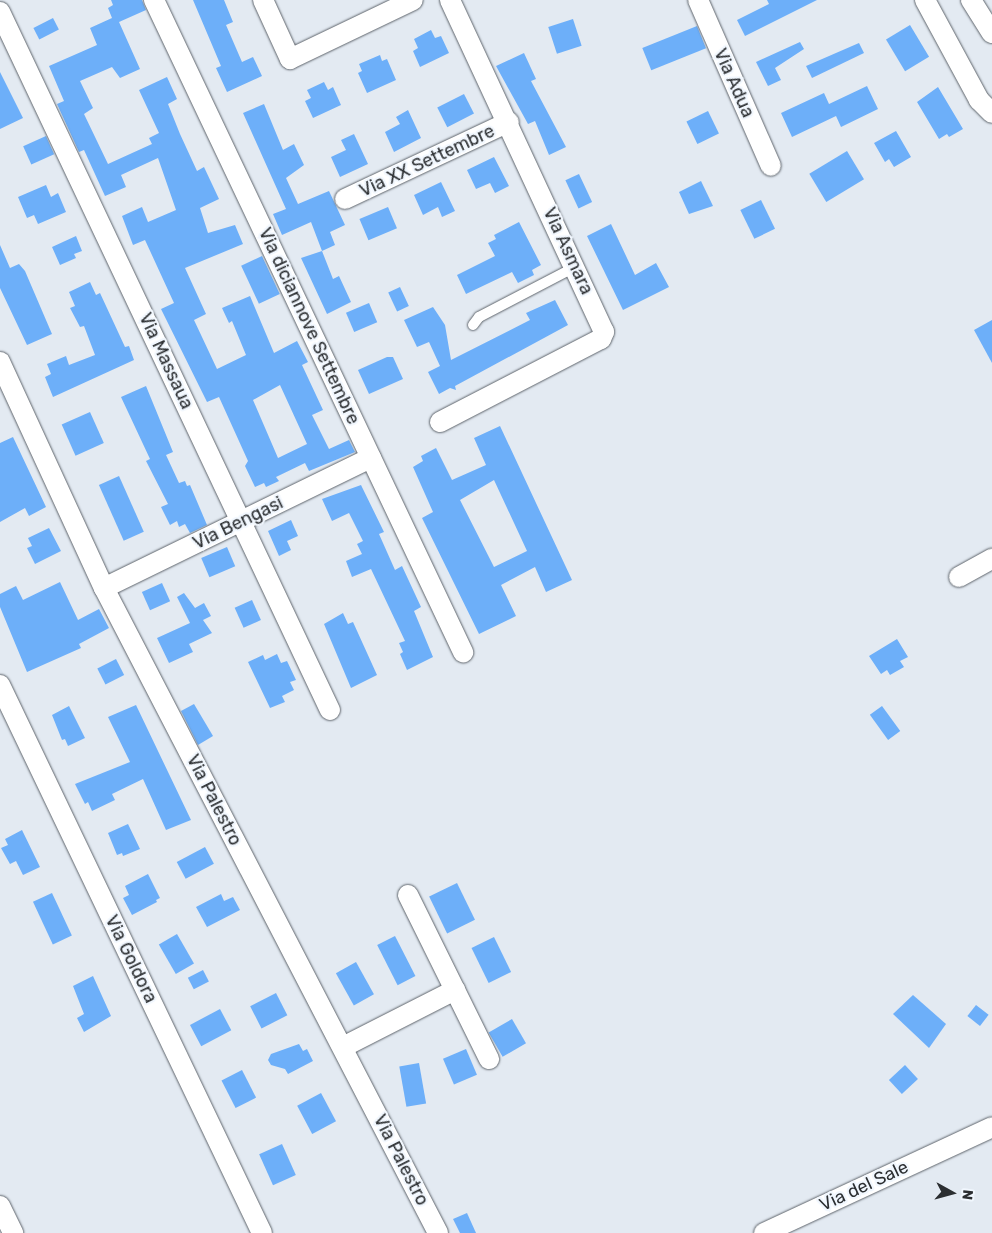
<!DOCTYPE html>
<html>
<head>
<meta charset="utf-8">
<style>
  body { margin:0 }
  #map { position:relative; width:992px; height:1233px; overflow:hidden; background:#e3eaf2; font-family:Rubik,sans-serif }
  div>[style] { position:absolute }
  .building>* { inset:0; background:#6daff9; transform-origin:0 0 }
  .roads { filter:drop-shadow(0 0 1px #5e646b) drop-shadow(0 0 1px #5e646b) }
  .lane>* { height:10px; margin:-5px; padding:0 5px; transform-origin:5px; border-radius:5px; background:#fff }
  .street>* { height:20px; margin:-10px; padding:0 10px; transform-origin:10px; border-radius:10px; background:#fff }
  span { translate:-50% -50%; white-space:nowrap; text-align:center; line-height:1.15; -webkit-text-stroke:4.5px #f1f7fe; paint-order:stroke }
  .street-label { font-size:18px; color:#2b2e31 }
  .north { position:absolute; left:927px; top:1168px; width:50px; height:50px; -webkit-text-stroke:4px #f1f7fe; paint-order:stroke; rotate:97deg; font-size:14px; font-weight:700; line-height:20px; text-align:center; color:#2b2e31 }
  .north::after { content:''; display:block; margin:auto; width:18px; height:22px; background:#2b2e31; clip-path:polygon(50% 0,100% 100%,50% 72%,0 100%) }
</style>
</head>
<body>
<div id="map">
  <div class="building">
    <i style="clip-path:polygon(evenodd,111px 0,142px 0,146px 10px,119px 22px,140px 69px,120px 78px,112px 67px,80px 81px,93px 108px,84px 114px,108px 164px,152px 144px,149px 138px,159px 133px,139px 90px,167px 77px,177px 99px,168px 104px,180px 134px,197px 171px,204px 167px,219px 199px,200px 208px,208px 233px,235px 225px,243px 244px,185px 268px,206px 314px,194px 320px,217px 369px,246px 355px,232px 321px,229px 323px,222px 308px,250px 296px,274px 353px,297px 341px,308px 362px,302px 365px,323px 410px,312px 415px,329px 449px,349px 440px,355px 452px,309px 471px,305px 463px,276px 477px,279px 481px,266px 487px,264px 483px,255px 487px,245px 466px,248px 461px,219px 397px,207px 402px,161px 309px,174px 303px,145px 240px,133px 245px,122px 216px,142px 207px,148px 222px,176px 210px,158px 158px,121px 175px,126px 187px,105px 196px,84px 150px,79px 152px,57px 104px,64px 101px,49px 66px,97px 45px,90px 28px,112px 18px,108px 8px,113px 5px,111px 0,280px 385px,307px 444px,278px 458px,253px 400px,280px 385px)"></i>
    <i style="clip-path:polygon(193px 0,224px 0,233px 22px,226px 25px,242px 62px,253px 57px,262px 76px,227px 92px,216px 68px,221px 66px)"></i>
    <i style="clip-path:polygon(767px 0,817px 0,745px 36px,737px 20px,769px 4px)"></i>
    <i style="left:53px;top:18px;width:13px;height:22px;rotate:63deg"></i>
    <i style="left:573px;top:19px;width:28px;height:26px;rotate:72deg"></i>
    <i style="left:910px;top:25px;width:37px;height:28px;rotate:59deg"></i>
    <i style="left:697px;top:26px;width:24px;height:59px;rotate:68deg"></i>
    <i style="clip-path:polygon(431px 30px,435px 38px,441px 36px,449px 53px,420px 67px,413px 51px,418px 48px,414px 39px)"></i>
    <i style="clip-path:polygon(800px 42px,804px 49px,775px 68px,781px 80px,768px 86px,756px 62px)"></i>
    <i style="clip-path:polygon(859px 43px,864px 53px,812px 78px,806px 66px)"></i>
    <i style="clip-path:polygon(524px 53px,536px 79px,531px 81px,566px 147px,549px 155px,535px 121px,528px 124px,496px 66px)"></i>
    <i style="clip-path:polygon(380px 55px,382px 61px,387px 59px,396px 80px,367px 93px,358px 73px,362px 71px,359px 64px)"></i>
    <i style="clip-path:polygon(0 72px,23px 118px,0 129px)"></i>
    <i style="clip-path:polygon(324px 82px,328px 90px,333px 87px,341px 105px,313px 118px,305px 101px,311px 98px,307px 90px)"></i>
    <i style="clip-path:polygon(867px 86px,878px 109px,841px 127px,836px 116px,792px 137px,781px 113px,824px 93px,829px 104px)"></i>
    <i style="clip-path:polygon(938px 87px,963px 129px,949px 137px,947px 134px,939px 139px,917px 102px)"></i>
    <i style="left:464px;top:94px;width:22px;height:30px;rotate:63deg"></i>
    <i style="clip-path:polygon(264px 104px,283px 150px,294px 144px,304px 165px,286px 178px,298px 204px,329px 191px,345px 225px,330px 232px,335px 245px,322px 251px,311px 222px,282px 235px,273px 214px,286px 209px,243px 113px)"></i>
    <i style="clip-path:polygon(408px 110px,421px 138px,394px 152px,385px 132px,400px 124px,396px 117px)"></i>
    <i style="left:708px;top:111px;width:25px;height:24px;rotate:64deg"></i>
    <i style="clip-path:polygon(896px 131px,911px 157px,894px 167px,889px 159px,885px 162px,874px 143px)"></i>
    <i style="clip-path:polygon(354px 134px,368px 164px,340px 177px,331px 157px,346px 150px,341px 140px)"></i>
    <i style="left:46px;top:136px;width:20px;height:25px;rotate:66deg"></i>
    <i style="left:847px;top:151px;width:33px;height:44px;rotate:59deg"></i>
    <i style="clip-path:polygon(494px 157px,509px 186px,495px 193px,490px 183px,476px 189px,467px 170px)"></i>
    <i style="left:579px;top:174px;width:31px;height:15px;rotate:65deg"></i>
    <i style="clip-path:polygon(701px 181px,713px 206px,689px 214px,679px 192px)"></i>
    <i style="clip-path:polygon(441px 182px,455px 211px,442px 217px,438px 207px,423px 215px,414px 195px)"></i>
    <i style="clip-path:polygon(46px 185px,51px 197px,58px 193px,66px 212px,38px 224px,34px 215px,27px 218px,18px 197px)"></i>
    <i style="left:761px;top:200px;width:32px;height:23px;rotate:64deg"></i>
    <i style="left:388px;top:207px;width:23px;height:31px;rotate:67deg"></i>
    <i style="clip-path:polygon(519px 222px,541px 265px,532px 270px,534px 275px,518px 283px,512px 272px,466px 294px,457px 275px,495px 256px,488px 243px,496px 239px,494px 235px)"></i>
    <i style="clip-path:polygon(611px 224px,635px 275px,656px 263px,669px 287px,623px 310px,587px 236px)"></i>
    <i style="clip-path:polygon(76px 236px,82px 251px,74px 254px,76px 258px,60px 265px,52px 247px)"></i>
    <i style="clip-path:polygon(0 245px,10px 268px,19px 264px,25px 271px,52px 334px,27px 345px,0 288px)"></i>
    <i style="clip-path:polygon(322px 251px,333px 279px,339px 276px,351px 302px,327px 314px,301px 258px)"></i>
    <i style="left:262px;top:256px;width:42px;height:23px;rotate:65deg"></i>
    <i style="clip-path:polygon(90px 282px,96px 295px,100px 293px,125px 347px,129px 346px,134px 360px,53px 397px,45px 377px,51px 374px,47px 364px,66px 356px,69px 365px,95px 355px,84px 326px,80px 327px,70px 308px,75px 306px,69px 292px)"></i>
    <i style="left:400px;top:287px;width:21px;height:13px;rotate:65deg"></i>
    <i style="clip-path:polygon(555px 300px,568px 325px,455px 386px,456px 390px,450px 388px,439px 394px,428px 372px,440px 366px,429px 342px,417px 347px,404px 320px,433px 307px,445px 325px,451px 360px,530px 320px,526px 313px)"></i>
    <i style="left:369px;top:303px;width:21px;height:25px;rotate:67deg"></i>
    <i style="clip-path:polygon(992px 320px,992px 363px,974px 330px)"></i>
    <i style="clip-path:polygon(387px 357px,393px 357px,403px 379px,369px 394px,358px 370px)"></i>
    <i style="clip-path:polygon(146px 386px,173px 452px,166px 455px,179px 483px,185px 481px,187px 486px,190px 485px,207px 525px,190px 533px,185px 524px,179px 527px,177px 521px,170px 525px,161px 507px,168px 504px,146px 461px,150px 459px,121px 397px)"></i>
    <i style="left:90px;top:412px;width:34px;height:31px;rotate:66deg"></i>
    <i style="clip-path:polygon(evenodd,500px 426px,572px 580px,546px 592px,535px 567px,501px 585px,516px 616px,479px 634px,422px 518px,433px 512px,413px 467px,423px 461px,421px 456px,436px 448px,452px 480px,486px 465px,474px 438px,500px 426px,494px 480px,527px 551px,494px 567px,460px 500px,494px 480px)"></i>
    <i style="clip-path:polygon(13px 437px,46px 507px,29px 516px,25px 508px,0 522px,0 443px)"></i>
    <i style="left:119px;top:476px;width:61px;height:22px;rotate:66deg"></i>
    <i style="clip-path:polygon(361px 485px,384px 532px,379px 534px,395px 570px,402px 566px,421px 607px,414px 611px,433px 657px,407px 670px,400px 654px,403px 652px,399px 643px,405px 641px,371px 569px,352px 577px,346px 561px,362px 554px,357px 544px,363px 541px,349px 513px,332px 521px,322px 499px)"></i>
    <i style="clip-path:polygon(291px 520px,298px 536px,287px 541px,291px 550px,279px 556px,268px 531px)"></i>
    <i style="clip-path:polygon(49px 528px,61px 551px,35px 564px,27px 548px,32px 546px,28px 538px)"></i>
    <i style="left:227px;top:547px;width:21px;height:28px;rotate:67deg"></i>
    <i style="clip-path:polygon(60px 582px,78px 620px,99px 609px,109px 628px,79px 644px,81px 648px,27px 672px,0 607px,0 594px,16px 586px,23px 600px)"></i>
    <i style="left:162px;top:583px;width:20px;height:22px;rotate:66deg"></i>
    <i style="clip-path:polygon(184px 593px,195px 608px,204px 603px,211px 616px,203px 620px,212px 633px,189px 644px,193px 652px,169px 663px,157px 638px,190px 623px,177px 597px)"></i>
    <i style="left:252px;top:600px;width:22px;height:19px;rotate:66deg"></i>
    <i style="clip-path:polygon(343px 613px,348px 624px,353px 622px,377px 675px,351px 688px,324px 624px)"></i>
    <i style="clip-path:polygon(897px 639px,908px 657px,900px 661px,904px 667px,890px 675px,887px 670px,881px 674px,869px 656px)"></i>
    <i style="clip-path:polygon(277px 654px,281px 663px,287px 661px,296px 680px,290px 682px,294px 690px,282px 696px,285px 702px,270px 708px,248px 662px,263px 655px,265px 660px)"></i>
    <i style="left:116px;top:659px;width:18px;height:21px;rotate:63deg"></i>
    <i style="clip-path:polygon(194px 704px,213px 736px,198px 745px,181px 711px)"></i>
    <i style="clip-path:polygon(136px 705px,191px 820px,166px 830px,143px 779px,112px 794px,115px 800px,92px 811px,88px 802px,85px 804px,75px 784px,130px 762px,108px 717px)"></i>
    <i style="clip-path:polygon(69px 706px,85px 738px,68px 746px,65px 739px,62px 740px,52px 715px)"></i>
    <i style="left:882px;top:706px;width:31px;height:15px;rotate:54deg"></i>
    <i style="clip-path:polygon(128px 824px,140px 849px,123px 856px,122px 853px,117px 855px,108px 833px)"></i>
    <i style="clip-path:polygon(22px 830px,40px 867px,23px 875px,16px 861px,10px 864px,1px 848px,8px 845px,5px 839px)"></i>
    <i style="left:205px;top:847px;width:19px;height:32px;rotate:62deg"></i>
    <i style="clip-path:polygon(148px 874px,160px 898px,156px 900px,157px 902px,132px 915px,123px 898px,129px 895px,125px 886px)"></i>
    <i style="left:457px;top:883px;width:41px;height:31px;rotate:64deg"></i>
    <i style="left:52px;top:893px;width:47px;height:21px;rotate:65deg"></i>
    <i style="clip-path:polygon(221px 894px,224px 901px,233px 897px,240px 910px,207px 927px,196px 907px)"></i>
    <i style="left:177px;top:934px;width:34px;height:21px;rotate:60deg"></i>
    <i style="left:395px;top:936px;width:45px;height:20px;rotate:63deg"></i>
    <i style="left:494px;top:937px;width:39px;height:25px;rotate:64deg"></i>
    <i style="left:356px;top:962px;width:37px;height:23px;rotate:61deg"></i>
    <i style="left:203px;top:970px;width:13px;height:17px;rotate:63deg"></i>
    <i style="clip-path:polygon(93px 976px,111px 1016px,84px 1032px,77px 1018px,84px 1014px,73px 986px)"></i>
    <i style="left:276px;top:993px;width:25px;height:29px;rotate:63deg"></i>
    <i style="clip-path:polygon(913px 995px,946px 1024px,929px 1048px,893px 1014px)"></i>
    <i style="left:976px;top:1005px;width:16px;height:14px;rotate:38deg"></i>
    <i style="left:220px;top:1009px;width:24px;height:34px;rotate:62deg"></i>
    <i style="left:512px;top:1019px;width:28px;height:27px;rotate:60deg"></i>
    <i style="clip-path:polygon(299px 1044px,303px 1051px,307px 1049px,313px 1061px,288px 1074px,285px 1069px,271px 1065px,268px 1060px,271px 1054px)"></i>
    <i style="left:466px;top:1049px;width:28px;height:25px;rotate:67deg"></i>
    <i style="left:419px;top:1063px;width:41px;height:20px;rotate:80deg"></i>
    <i style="left:905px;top:1065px;width:19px;height:22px;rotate:47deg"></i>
    <i style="left:242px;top:1070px;width:31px;height:23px;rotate:63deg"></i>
    <i style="left:321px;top:1093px;width:32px;height:27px;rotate:62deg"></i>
    <i style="left:282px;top:1144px;width:34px;height:25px;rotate:66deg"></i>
    <i style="clip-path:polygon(467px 1213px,476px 1233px,460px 1233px,453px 1219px)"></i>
  </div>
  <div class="roads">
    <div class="lane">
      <i style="left:473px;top:325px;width:10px;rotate:-53deg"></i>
      <i style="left:479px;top:317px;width:108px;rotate:-27.5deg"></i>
    </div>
    <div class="street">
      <i style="left:154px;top:0;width:722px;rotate:64.64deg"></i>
      <i style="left:263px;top:0;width:65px;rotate:65.4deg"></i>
      <i style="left:290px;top:59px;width:136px;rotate:-25.6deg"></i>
      <i style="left:698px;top:0;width:181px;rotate:66.3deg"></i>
      <i style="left:925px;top:0;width:114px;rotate:61.6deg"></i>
      <i style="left:979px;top:100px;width:18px;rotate:45deg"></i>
      <i style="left:971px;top:0;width:39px;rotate:58deg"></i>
      <i style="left:0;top:12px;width:772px;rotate:64.7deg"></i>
      <i style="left:345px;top:199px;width:181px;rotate:-25.2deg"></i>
      <i style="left:0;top:362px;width:249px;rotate:65.3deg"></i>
      <i style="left:104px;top:588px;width:726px;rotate:62.62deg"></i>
      <i style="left:440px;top:422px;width:181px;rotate:-27.3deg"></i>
      <i style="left:601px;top:339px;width:8px;rotate:-67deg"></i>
      <i style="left:604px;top:332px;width:366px;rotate:-114.9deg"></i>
      <i style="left:959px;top:577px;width:38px;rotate:-29deg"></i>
      <i style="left:104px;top:588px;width:297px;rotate:-26deg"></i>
      <i style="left:0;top:685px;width:607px;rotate:64.45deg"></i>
      <i style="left:408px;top:895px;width:183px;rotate:63.7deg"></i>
      <i style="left:343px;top:1047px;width:126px;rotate:-27deg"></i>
      <i style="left:0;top:1206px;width:30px;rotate:64deg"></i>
      <i style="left:764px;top:1233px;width:251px;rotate:-24.9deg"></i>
    </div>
  </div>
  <div class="street-label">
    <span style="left:734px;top:83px;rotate:66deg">Via Adua</span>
    <span style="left:427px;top:161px;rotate:-25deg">Via XX Settembre</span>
    <span style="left:568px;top:251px;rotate:65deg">Via Asmara</span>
    <span style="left:309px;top:326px;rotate:65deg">Via diciannove Settembre</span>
    <span style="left:166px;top:361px;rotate:65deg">Via Massaua</span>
    <span style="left:238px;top:523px;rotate:-26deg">Via Bengasi</span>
    <span style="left:214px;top:800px;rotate:63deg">Via Palestro</span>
    <span style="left:131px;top:959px;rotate:64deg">Via Goldora</span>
    <span style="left:401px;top:1160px;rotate:63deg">Via Palestro</span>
    <span style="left:864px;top:1186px;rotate:-25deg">Via del Sale</span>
  </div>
  <div class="north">N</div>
</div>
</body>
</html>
